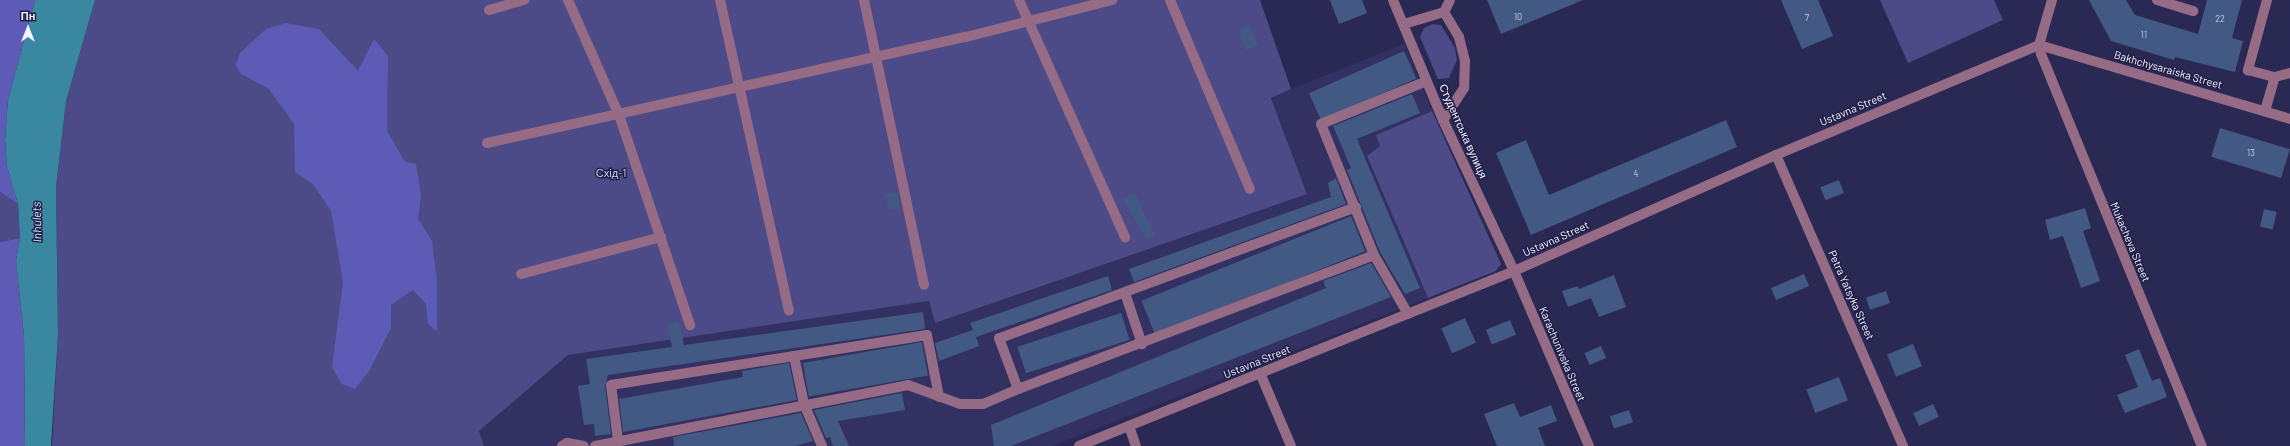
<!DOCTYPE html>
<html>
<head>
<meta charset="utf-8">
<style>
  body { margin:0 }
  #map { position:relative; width:2290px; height:446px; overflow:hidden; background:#2a2953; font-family:Barlow,sans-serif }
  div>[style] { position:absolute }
  .built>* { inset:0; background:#323161 }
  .green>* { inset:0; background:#4c4b87 }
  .forest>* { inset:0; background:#5e5bb7 }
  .water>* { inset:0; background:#3987a0 }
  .building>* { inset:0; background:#425983; transform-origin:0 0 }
  .minor>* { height:10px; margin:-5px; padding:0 5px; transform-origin:5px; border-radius:5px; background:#956b85 }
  span { translate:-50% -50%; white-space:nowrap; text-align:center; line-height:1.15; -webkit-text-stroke:3px #211f48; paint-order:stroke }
  .number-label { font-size:9px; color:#c7cde0 }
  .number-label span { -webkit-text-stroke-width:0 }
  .street-label { font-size:11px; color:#f3f4ff }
  .park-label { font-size:11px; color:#d0d2ea }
  .water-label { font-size:12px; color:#cceaf5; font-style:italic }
  .north { position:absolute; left:8px; top:8px; width:40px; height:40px; -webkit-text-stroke:3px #211f48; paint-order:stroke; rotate:0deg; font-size:11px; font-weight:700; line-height:16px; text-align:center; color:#f3f4ff }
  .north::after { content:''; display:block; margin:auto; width:14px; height:18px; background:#f3f4ff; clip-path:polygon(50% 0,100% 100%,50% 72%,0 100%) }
</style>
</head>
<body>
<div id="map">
  <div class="built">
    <i style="clip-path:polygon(1404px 44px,1432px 111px,1377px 134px,1380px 146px,1367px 156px,1428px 298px,1053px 446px,484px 446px,479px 431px,568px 355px,929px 301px,935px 323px,1307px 193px,1271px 97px)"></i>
  </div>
  <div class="green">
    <i style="clip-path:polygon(95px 0,1260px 0,1291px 89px,1271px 98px,1307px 194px,935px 323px,929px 301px,568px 355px,479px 431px,484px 446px,52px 446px,58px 335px,56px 187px,66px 101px)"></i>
    <i style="clip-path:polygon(1880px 0,1994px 0,2003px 20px,1908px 63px)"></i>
    <i style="clip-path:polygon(1433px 24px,1441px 25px,1455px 48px,1457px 60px,1449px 78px,1438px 79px,1420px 37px,1424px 28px)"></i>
    <i style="clip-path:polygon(1432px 111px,1501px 264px,1496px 271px,1428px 298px,1367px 156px,1380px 146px,1376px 135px)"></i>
    <i style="clip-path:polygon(0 192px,18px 204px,20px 238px,0 242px)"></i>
  </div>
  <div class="forest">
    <i style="clip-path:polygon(0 0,35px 0,8px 100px,5px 140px,7px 166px,18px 204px,0 192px)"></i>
    <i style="clip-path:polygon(286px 23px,319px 29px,358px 71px,374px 39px,388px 56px,387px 131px,405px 162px,416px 164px,421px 195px,418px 219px,432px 241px,437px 281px,437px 331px,428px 324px,426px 304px,413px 290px,391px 305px,391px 328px,369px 371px,355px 389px,342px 384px,332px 367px,343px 282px,331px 211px,313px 184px,295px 172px,294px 124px,269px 89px,241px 74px,236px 65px,240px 53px,266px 29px)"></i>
    <i style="clip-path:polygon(20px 238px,16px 261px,24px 336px,25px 446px,0 446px,0 242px)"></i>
  </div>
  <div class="water">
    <i style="clip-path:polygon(35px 0,95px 0,66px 101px,56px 187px,58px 335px,51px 446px,25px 446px,24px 336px,16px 261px,20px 238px,18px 204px,7px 166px,5px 140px,8px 100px)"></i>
  </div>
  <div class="building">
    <i style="clip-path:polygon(1330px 0,1362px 0,1367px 13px,1339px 24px)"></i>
    <i style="clip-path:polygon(1487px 0,1583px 0,1501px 34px)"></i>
    <i style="clip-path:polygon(1781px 0,1818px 0,1833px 36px,1802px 49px)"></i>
    <i style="clip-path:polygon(2089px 0,2126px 0,2135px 15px,2198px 34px,2207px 0,2242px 0,2232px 38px,2243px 41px,2235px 72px,2175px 57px,2174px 60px,2111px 41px)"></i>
    <i style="left:1250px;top:26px;width:21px;height:13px;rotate:67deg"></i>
    <i style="left:1404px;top:51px;width:30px;height:104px;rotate:66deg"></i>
    <i style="clip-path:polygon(1412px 94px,1420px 113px,1357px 139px,1420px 288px,1405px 294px,1380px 252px,1347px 170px,1351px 168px,1333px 126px)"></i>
    <i style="clip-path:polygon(1726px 120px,1737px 147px,1531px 235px,1496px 153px,1526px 140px,1549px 195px)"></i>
    <i style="left:2220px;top:128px;width:73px;height:30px;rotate:17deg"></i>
    <i style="clip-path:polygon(1336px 178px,1346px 204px,1134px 282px,1129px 269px,1331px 197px,1328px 183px)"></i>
    <i style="left:1839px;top:180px;width:14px;height:20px;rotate:69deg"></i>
    <i style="left:897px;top:192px;width:16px;height:12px;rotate:79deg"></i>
    <i style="clip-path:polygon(1135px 193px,1155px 236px,1148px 240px,1122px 199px)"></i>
    <i style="clip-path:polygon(2085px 208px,2091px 228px,2083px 231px,2100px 281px,2081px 288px,2063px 236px,2050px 240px,2045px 220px)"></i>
    <i style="left:2264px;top:209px;width:13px;height:18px;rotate:13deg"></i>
    <i style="left:1351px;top:216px;width:38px;height:226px;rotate:68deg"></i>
    <i style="clip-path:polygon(1371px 263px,1391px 297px,1011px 446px,994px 446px,991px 425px,1326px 288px,1323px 281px)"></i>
    <i style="left:1804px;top:274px;width:13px;height:36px;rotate:67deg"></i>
    <i style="clip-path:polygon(1614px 275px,1626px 307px,1599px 317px,1591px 298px,1568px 307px,1562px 291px,1578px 286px,1579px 289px)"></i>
    <i style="clip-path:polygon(1108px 276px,1112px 290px,976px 337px,975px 334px,979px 346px,939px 361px,935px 343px,973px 330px,970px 323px)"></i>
    <i style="left:1886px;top:291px;width:13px;height:21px;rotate:72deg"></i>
    <i style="clip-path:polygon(923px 312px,925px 329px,608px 375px,605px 386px,611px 434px,595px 436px,594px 424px,584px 425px,578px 386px,590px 384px,586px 359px,672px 347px,667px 325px,679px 322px,684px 345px)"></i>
    <i style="left:1121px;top:313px;width:28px;height:109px;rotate:72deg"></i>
    <i style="left:1465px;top:318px;width:27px;height:26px;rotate:66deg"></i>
    <i style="left:1510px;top:320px;width:16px;height:26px;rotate:68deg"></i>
    <i style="left:922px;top:342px;width:34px;height:121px;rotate:80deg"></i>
    <i style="left:1913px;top:344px;width:24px;height:28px;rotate:68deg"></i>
    <i style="left:1601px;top:346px;width:13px;height:18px;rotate:67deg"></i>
    <i style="clip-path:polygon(2139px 349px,2152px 381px,2160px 378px,2167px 397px,2125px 413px,2117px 395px,2138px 387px,2125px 355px)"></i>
    <i style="clip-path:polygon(789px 363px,797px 400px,623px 432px,619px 399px,743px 377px,742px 371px)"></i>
    <i style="left:1839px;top:377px;width:25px;height:35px;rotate:69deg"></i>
    <i style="clip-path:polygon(902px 393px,905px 410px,838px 421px,849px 446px,833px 446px,830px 437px,826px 438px,814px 410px)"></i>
    <i style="clip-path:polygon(1514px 403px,1520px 417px,1551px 405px,1557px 421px,1538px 428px,1545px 446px,1497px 446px,1484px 414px)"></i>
    <i style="left:1933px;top:404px;width:14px;height:22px;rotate:65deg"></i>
    <i style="left:1629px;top:410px;width:13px;height:20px;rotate:72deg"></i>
    <i style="clip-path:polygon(801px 413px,813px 441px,795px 446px,674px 446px,673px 437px)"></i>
  </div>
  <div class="minor">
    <i style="left:568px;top:0;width:126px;rotate:66.1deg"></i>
    <i style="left:619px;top:115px;width:222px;rotate:71.3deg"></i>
    <i style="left:720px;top:0;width:318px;rotate:77.5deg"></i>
    <i style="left:864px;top:0;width:291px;rotate:78.1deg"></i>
    <i style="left:1019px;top:0;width:260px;rotate:65.9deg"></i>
    <i style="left:1170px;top:0;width:205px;rotate:67.1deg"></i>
    <i style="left:1393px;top:0;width:130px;rotate:67.4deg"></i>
    <i style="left:1443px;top:120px;width:167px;rotate:64.8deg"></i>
    <i style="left:1514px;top:271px;width:190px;rotate:66.8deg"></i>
    <i style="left:2052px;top:0;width:47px;rotate:106.1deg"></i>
    <i style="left:2039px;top:45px;width:9px;rotate:77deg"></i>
    <i style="left:2041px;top:54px;width:424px;rotate:67.7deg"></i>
    <i style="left:2157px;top:0;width:38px;rotate:17deg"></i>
    <i style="left:2267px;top:0;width:73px;rotate:105.2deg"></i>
    <i style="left:2248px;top:70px;width:28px;rotate:15deg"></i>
    <i style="left:2275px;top:77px;width:16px;rotate:-15deg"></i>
    <i style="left:489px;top:10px;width:37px;rotate:-16deg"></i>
    <i style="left:1444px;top:12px;width:13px;rotate:-63deg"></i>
    <i style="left:1404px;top:24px;width:42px;rotate:-16.7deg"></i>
    <i style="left:1444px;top:12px;width:29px;rotate:59deg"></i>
    <i style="left:1459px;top:37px;width:25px;rotate:76deg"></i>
    <i style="left:1465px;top:61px;width:27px;rotate:92deg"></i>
    <i style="left:1464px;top:88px;width:38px;rotate:123deg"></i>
    <i style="left:2039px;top:45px;width:262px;rotate:16.4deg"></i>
    <i style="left:2265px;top:111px;width:35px;rotate:-74deg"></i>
    <i style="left:487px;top:143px;width:491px;rotate:-12.5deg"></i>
    <i style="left:966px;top:37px;width:151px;rotate:-14.2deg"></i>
    <i style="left:1776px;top:155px;width:318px;rotate:66.4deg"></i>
    <i style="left:1356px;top:207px;width:380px;rotate:159.8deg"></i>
    <i style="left:999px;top:338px;width:54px;rotate:69.6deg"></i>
    <i style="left:1018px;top:389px;width:380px;rotate:-20.6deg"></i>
    <i style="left:521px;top:274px;width:145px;rotate:-14.8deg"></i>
    <i style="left:1125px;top:293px;width:54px;rotate:71.6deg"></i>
    <i style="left:1408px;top:314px;width:68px;rotate:-120deg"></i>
    <i style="left:1374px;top:255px;width:141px;rotate:-112deg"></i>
    <i style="left:1321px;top:124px;width:114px;rotate:-22.1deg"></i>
    <i style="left:794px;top:356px;width:49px;rotate:78.2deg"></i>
    <i style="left:804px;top:404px;width:46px;rotate:66.8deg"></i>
    <i style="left:1260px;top:373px;width:79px;rotate:67deg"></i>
    <i style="left:1129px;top:426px;width:21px;rotate:71deg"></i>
    <i style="left:618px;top:441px;width:56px;rotate:-97.1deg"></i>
    <i style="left:611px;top:385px;width:320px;rotate:-9deg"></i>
    <i style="left:927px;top:335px;width:63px;rotate:79deg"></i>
    <i style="left:562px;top:446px;width:6px;rotate:-31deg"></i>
    <i style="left:567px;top:443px;width:17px;rotate:10deg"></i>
    <i style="left:595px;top:446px;width:319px;rotate:-11deg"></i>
    <i style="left:908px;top:385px;width:55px;rotate:20.1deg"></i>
    <i style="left:960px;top:404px;width:23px"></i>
    <i style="left:983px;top:404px;width:38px;rotate:-23deg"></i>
    <i style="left:1079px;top:446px;width:469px;rotate:-21.9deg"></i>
    <i style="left:1514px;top:271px;width:287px;rotate:-23.9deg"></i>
    <i style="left:1776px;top:155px;width:285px;rotate:-22.7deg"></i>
  </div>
  <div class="number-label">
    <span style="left:1518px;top:17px">10</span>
    <span style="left:1807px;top:18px">7</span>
    <span style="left:2220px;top:19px">22</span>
    <span style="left:2144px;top:35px">11</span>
    <span style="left:2251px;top:153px">13</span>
    <span style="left:1636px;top:174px">4</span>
  </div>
  <div class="street-label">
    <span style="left:2168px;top:70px;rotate:16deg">Bakhchysaraiska Street</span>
    <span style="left:1853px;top:109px;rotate:-23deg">Ustavna Street</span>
    <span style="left:1463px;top:131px;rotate:66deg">Студентська вулиця</span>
    <span style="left:1556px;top:239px;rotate:-24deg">Ustavna Street</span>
    <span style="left:2130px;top:242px;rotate:67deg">Mukacheva Street</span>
    <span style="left:1851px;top:295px;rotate:66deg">Petra Yatsyka Street</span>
    <span style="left:1562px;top:354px;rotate:67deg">Karachunivska Street</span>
    <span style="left:1257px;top:362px;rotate:-22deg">Ustavna Street</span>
  </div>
  <div class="park-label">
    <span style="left:611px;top:173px">Схід-1</span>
  </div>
  <div class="water-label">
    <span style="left:37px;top:222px;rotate:-91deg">Inhulets</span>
  </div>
  <div class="north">Пн</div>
</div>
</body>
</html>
